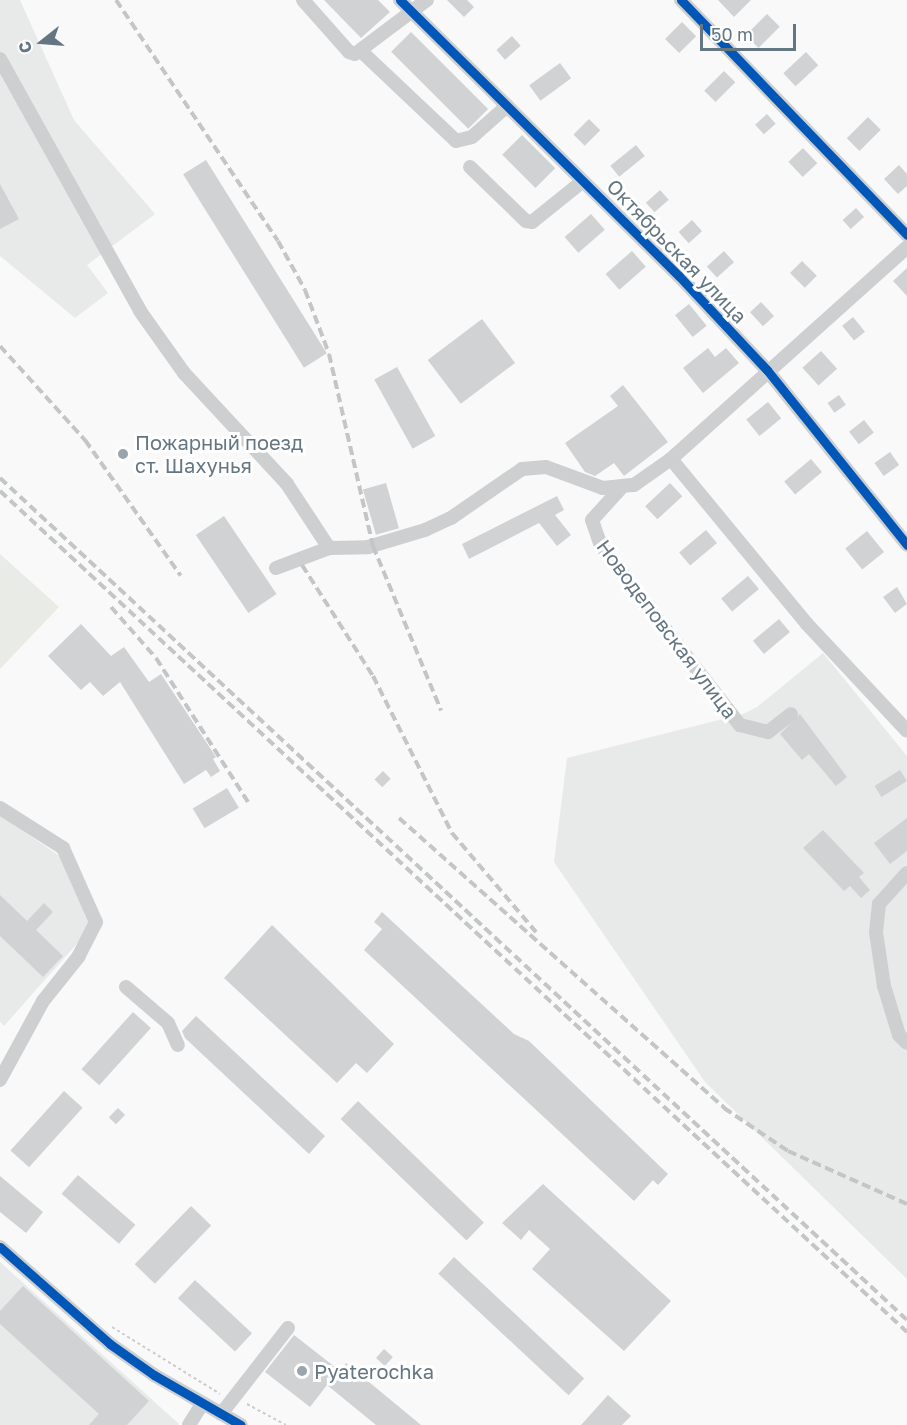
<!DOCTYPE html>
<html>
<head>
<meta charset="utf-8">
<style>
  body { margin:0 }
  #map { position:relative; width:907px; height:1425px; overflow:hidden; background:#f9f9f9; font-family:"Golos Text",sans-serif }
  div>[style] { position:absolute }
  .built>* { inset:0; background:#e8e9e9 }
  .green>* { inset:0; background:#e8ebe6 }
  .building>* { inset:0; background:#d0d2d3; transform-origin:0 0 }
  .path>* { height:2px; margin-top:-1px; transform-origin:0; background:repeating-linear-gradient(90deg,#cbcccd 0 3px,transparent 0 6px) }
  .minor>* { height:14px; margin:-7px; padding:0 7px; transform-origin:7px; border-radius:7px; background:#cecfd0 }
  .rail>* { height:4px; margin-top:-2px; transform-origin:0; background:repeating-linear-gradient(90deg,#c3c5c6 0 9px,transparent 0 13.5px) }
  .cycleway>* { height:9px; margin:-4.5px; padding:0 4.5px; transform-origin:4.5px; border-radius:4.5px; background:#0057b8 }
  .dots>* { width:16px; height:16px; translate:-50% -50%; box-sizing:border-box; border:3px solid #fff; border-radius:50% }
  span { translate:-50% -50%; white-space:nowrap; text-align:center; line-height:1.15; -webkit-text-stroke:6px #fff; paint-order:stroke }
  .street-label { font-size:20px; color:#657683 }
  .poi-label { font-size:20px; color:#657683 }
  .left { translate:0 -50%; text-align:left }
  .north { position:absolute; left:12px; top:12px; width:60px; height:60px; -webkit-text-stroke:4px #fff; paint-order:stroke; rotate:253deg; font-size:16px; font-weight:700; line-height:24px; text-align:center; color:#657683 }
  .north::after { content:''; display:block; margin:auto; width:21px; height:27px; background:#657683; clip-path:polygon(50% 0,100% 100%,50% 72%,0 100%) }
  .scale { position:absolute; left:700px; top:24px; width:96px; height:27px; box-sizing:border-box; border:3px solid #657683; border-top:0; padding-left:8px; font-size:18px; line-height:21px; white-space:nowrap; color:#657683; -webkit-text-stroke:4px #fff; paint-order:stroke }
</style>
</head>
<body>
<div id="map">
  <div class="built">
    <i style="clip-path:polygon(0 0,20px 0,74px 120px,155px 214px,87px 265px,108px 293px,75px 318px,0 256px)"></i>
    <i style="clip-path:polygon(823px 653px,907px 756px,907px 1279px,705px 1082px,554px 862px,567px 758px,743px 714px,757px 707px)"></i>
    <i style="clip-path:polygon(0 815px,58px 855px,80px 888px,88px 910px,88px 925px,81px 939px,4px 1026px,0 1022px)"></i>
    <i style="clip-path:polygon(0 1262px,179px 1424px,178px 1425px,0 1425px)"></i>
  </div>
  <div class="green">
    <i style="clip-path:polygon(0 554px,59px 607px,0 669px)"></i>
  </div>
  <div class="building">
    <i style="clip-path:polygon(324px 0,378px 0,390px 12px,361px 38px)"></i>
    <i style="clip-path:polygon(447px 0,467px 0,474px 7px,464px 17px)"></i>
    <i style="clip-path:polygon(718px 0,751px 0,734px 17px)"></i>
    <i style="left:767px;top:14px;width:18px;height:30px;rotate:45deg"></i>
    <i style="left:682px;top:22px;width:20px;height:24px;rotate:45deg"></i>
    <i style="left:411px;top:32px;width:109px;height:28px;rotate:45deg"></i>
    <i style="left:512px;top:36px;width:13px;height:21px;rotate:48deg"></i>
    <i style="left:806px;top:52px;width:18px;height:31px;rotate:47deg"></i>
    <i style="left:560px;top:63px;width:19px;height:38px;rotate:54deg"></i>
    <i style="left:724px;top:71px;width:16px;height:28px;rotate:45deg"></i>
    <i style="left:767px;top:114px;width:13px;height:16px;rotate:48deg"></i>
    <i style="left:868px;top:117px;width:18px;height:30px;rotate:45deg"></i>
    <i style="left:589px;top:119px;width:16px;height:22px;rotate:45deg"></i>
    <i style="left:522px;top:135px;width:47px;height:28px;rotate:45deg"></i>
    <i style="left:636px;top:145px;width:14px;height:33px;rotate:51deg"></i>
    <i style="left:803px;top:148px;width:21px;height:20px;rotate:47deg"></i>
    <i style="left:206px;top:160px;width:228px;height:27px;rotate:58deg"></i>
    <i style="clip-path:polygon(899px 165px,907px 174px,907px 186px,898px 194px,884px 179px)"></i>
    <i style="clip-path:polygon(0 184px,19px 219px,0 229px)"></i>
    <i style="left:660px;top:190px;width:13px;height:19px;rotate:48deg"></i>
    <i style="left:856px;top:208px;width:12px;height:18px;rotate:48deg"></i>
    <i style="left:591px;top:214px;width:21px;height:35px;rotate:49deg"></i>
    <i style="left:692px;top:220px;width:15px;height:18px;rotate:48deg"></i>
    <i style="left:632px;top:251px;width:21px;height:35px;rotate:49deg"></i>
    <i style="left:724px;top:251px;width:15px;height:23px;rotate:48deg"></i>
    <i style="left:802px;top:261px;width:21px;height:17px;rotate:45deg"></i>
    <i style="clip-path:polygon(907px 268px,907px 296px,893px 281px)"></i>
    <i style="left:761px;top:302px;width:19px;height:15px;rotate:47deg"></i>
    <i style="left:689px;top:304px;width:28px;height:18px;rotate:51deg"></i>
    <i style="left:853px;top:317px;width:19px;height:14px;rotate:51deg"></i>
    <i style="left:482px;top:319px;width:55px;height:68px;rotate:53deg"></i>
    <i style="clip-path:polygon(708px 348px,715px 357px,726px 348px,739px 363px,703px 393px,683px 368px)"></i>
    <i style="left:821px;top:351px;width:24px;height:25px;rotate:48deg"></i>
    <i style="left:397px;top:367px;width:79px;height:26px;rotate:61deg"></i>
    <i style="clip-path:polygon(623px 385px,668px 442px,624px 476px,614px 463px,595px 476px,585px 472px,565px 443px,618px 406px,610px 396px)"></i>
    <i style="left:839px;top:395px;width:12px;height:14px;rotate:55deg"></i>
    <i style="left:768px;top:402px;width:21px;height:28px;rotate:51deg"></i>
    <i style="left:864px;top:420px;width:16px;height:19px;rotate:52deg"></i>
    <i style="left:890px;top:452px;width:16px;height:19px;rotate:55deg"></i>
    <i style="left:811px;top:459px;width:17px;height:35px;rotate:50deg"></i>
    <i style="left:386px;top:483px;width:47px;height:24px;rotate:74deg"></i>
    <i style="left:670px;top:483px;width:18px;height:34px;rotate:47deg"></i>
    <i style="clip-path:polygon(557px 496px,564px 510px,555px 515px,571px 535px,557px 546px,539px 523px,469px 559px,462px 544px)"></i>
    <i style="left:224px;top:516px;width:94px;height:34px;rotate:56deg"></i>
    <i style="left:706px;top:530px;width:17px;height:35px;rotate:50deg"></i>
    <i style="left:867px;top:531px;width:27px;height:28px;rotate:51deg"></i>
    <i style="left:748px;top:576px;width:17px;height:35px;rotate:50deg"></i>
    <i style="clip-path:polygon(897px 587px,907px 604px,895px 613px,883px 597px)"></i>
    <i style="left:779px;top:619px;width:17px;height:34px;rotate:50deg"></i>
    <i style="clip-path:polygon(81px 624px,111px 656px,124px 647px,149px 682px,161px 674px,216px 757px,213px 759px,220px 771px,211px 777px,206px 770px,184px 784px,120px 682px,103px 696px,90px 682px,81px 690px,48px 656px)"></i>
    <i style="clip-path:polygon(800px 714px,847px 777px,836px 786px,809px 754px,802px 760px,780px 734px)"></i>
    <i style="left:900px;top:770px;width:13px;height:30px;rotate:58deg"></i>
    <i style="left:383px;top:771px;width:11px;height:12px;rotate:45deg"></i>
    <i style="left:227px;top:788px;width:23px;height:40px;rotate:59deg"></i>
    <i style="clip-path:polygon(907px 818px,907px 851px,890px 864px,874px 843px)"></i>
    <i style="clip-path:polygon(823px 830px,864px 873px,859px 877px,870px 890px,861px 898px,850px 886px,844px 891px,803px 848px)"></i>
    <i style="clip-path:polygon(0 895px,27px 921px,44px 903px,53px 912px,36px 930px,63px 956px,43px 977px,0 936px)"></i>
    <i style="clip-path:polygon(382px 912px,514px 1034px,529px 1041px,668px 1174px,658px 1185px,653px 1180px,634px 1201px,364px 950px,382px 929px,374px 922px)"></i>
    <i style="clip-path:polygon(272px 925px,394px 1044px,367px 1073px,356px 1063px,337px 1083px,224px 978px)"></i>
    <i style="left:133px;top:1012px;width:24px;height:77px;rotate:42deg"></i>
    <i style="clip-path:polygon(196px 1016px,325px 1136px,309px 1154px,185px 1038px,182px 1031px)"></i>
    <i style="left:64px;top:1091px;width:25px;height:80px;rotate:42deg"></i>
    <i style="left:358px;top:1101px;width:175px;height:25px;rotate:44deg"></i>
    <i style="left:118px;top:1108px;width:10px;height:13px;rotate:45deg"></i>
    <i style="left:78px;top:1175px;width:76px;height:25px;rotate:41deg"></i>
    <i style="clip-path:polygon(0 1176px,43px 1212px,26px 1233px,0 1212px)"></i>
    <i style="clip-path:polygon(543px 1184px,671px 1301px,624px 1351px,532px 1269px,550px 1249px,529px 1230px,521px 1240px,502px 1223px)"></i>
    <i style="left:191px;top:1206px;width:28px;height:81px;rotate:44deg"></i>
    <i style="left:454px;top:1257px;width:178px;height:23px;rotate:43deg"></i>
    <i style="left:195px;top:1280px;width:78px;height:25px;rotate:43deg"></i>
    <i style="clip-path:polygon(23px 1286px,149px 1401px,127px 1425px,89px 1425px,99px 1414px,0 1324px,0 1311px)"></i>
    <i style="clip-path:polygon(294px 1335px,340px 1371px,346px 1363px,421px 1425px,376px 1425px,327px 1385px,310px 1407px,265px 1372px)"></i>
    <i style="left:384px;top:1349px;width:12px;height:12px;rotate:42deg"></i>
    <i style="clip-path:polygon(608px 1395px,631px 1416px,622px 1425px,581px 1425px)"></i>
  </div>
  <div class="path">
    <i style="left:112px;top:1327px;width:127px;rotate:31.8deg"></i>
    <i style="left:247px;top:1404px;width:44px;rotate:28.3deg"></i>
  </div>
  <div class="minor">
    <i style="left:303px;top:0;width:69px;rotate:48.5deg"></i>
    <i style="left:349px;top:52px;width:6px;rotate:18deg"></i>
    <i style="left:355px;top:54px;width:90px;rotate:-36.9deg"></i>
    <i style="left:400px;top:0;width:392px;rotate:44.7deg"></i>
    <i style="left:679px;top:276px;width:129px;rotate:46.9deg"></i>
    <i style="left:767px;top:370px;width:224px;rotate:51.3deg"></i>
    <i style="left:681px;top:0;width:326px;rotate:46.1deg"></i>
    <i style="left:362px;top:52px;width:129px;rotate:43.4deg"></i>
    <i style="left:456px;top:141px;width:16px;rotate:-14deg"></i>
    <i style="left:472px;top:137px;width:47px;rotate:-41.5deg"></i>
    <i style="left:0;top:59px;width:288px;rotate:60.9deg"></i>
    <i style="left:140px;top:311px;width:76px;rotate:54.6deg"></i>
    <i style="left:184px;top:373px;width:151px;rotate:47.1deg"></i>
    <i style="left:287px;top:484px;width:77px;rotate:56.7deg"></i>
    <i style="left:329px;top:548px;width:39px;rotate:-1deg"></i>
    <i style="left:368px;top:547px;width:59px;rotate:-16.6deg"></i>
    <i style="left:425px;top:530px;width:29px;rotate:-25deg"></i>
    <i style="left:451px;top:518px;width:86px;rotate:-34.6deg"></i>
    <i style="left:522px;top:469px;width:24px;rotate:-5deg"></i>
    <i style="left:546px;top:467px;width:61px;rotate:20.2deg"></i>
    <i style="left:603px;top:488px;width:31px;rotate:-6deg"></i>
    <i style="left:634px;top:485px;width:45px;rotate:-35.1deg"></i>
    <i style="left:671px;top:459px;width:317px;rotate:-41.9deg"></i>
    <i style="left:470px;top:167px;width:78px;rotate:44deg"></i>
    <i style="left:526px;top:221px;width:6px;rotate:9deg"></i>
    <i style="left:532px;top:222px;width:65px;rotate:-38.8deg"></i>
    <i style="left:671px;top:459px;width:214px;rotate:50.5deg"></i>
    <i style="left:807px;top:624px;width:146px;rotate:46.9deg"></i>
    <i style="left:621px;top:488px;width:43px;rotate:132.2deg"></i>
    <i style="left:592px;top:520px;width:28px;rotate:71deg"></i>
    <i style="left:601px;top:546px;width:227px;rotate:52.2deg"></i>
    <i style="left:740px;top:725px;width:29px;rotate:14deg"></i>
    <i style="left:768px;top:732px;width:29px;rotate:-38deg"></i>
    <i style="left:276px;top:568px;width:57px;rotate:-20.7deg"></i>
    <i style="left:0;top:808px;width:75px;rotate:32.4deg"></i>
    <i style="left:63px;top:848px;width:81px;rotate:66deg"></i>
    <i style="left:96px;top:922px;width:38px;rotate:117deg"></i>
    <i style="left:79px;top:956px;width:58px;rotate:128.7deg"></i>
    <i style="left:43px;top:1001px;width:90px;rotate:118.6deg"></i>
    <i style="left:907px;top:873px;width:42px;rotate:132.1deg"></i>
    <i style="left:879px;top:904px;width:28px;rotate:96deg"></i>
    <i style="left:876px;top:932px;width:55px;rotate:81.6deg"></i>
    <i style="left:884px;top:986px;width:51px;rotate:73deg"></i>
    <i style="left:899px;top:1035px;width:11px;rotate:45deg"></i>
    <i style="left:126px;top:987px;width:55px;rotate:40.6deg"></i>
    <i style="left:168px;top:1023px;width:24px;rotate:66deg"></i>
    <i style="left:0;top:1247px;width:147px;rotate:41.4deg"></i>
    <i style="left:110px;top:1344px;width:54px;rotate:35.2deg"></i>
    <i style="left:154px;top:1375px;width:100px;rotate:29.9deg"></i>
    <i style="left:221px;top:1414px;width:109px;rotate:-52.1deg"></i>
    <i style="left:189px;top:1425px;width:26px;rotate:-58deg"></i>
  </div>
  <div class="rail">
    <i style="left:116px;top:0;width:290px;rotate:56.1deg"></i>
    <i style="left:278px;top:241px;width:56px;rotate:61.1deg"></i>
    <i style="left:305px;top:290px;width:68px;rotate:69.4deg"></i>
    <i style="left:329px;top:354px;width:197px;rotate:77.1deg"></i>
    <i style="left:373px;top:546px;width:178px;rotate:67.5deg"></i>
    <i style="left:0;top:346px;width:127px;rotate:47.9deg"></i>
    <i style="left:85px;top:440px;width:166px;rotate:54.8deg"></i>
    <i style="left:0;top:478px;width:1238px;rotate:42.87deg"></i>
    <i style="left:0;top:491px;width:1237px;rotate:42.84deg"></i>
    <i style="left:302px;top:565px;width:132px;rotate:57.4deg"></i>
    <i style="left:373px;top:676px;width:176px;rotate:63.3deg"></i>
    <i style="left:452px;top:833px;width:130px;rotate:49.7deg"></i>
    <i style="left:111px;top:607px;width:68px;rotate:48.6deg"></i>
    <i style="left:156px;top:658px;width:171px;rotate:57.4deg"></i>
    <i style="left:399px;top:818px;width:436px;rotate:41.7deg"></i>
    <i style="left:724px;top:1108px;width:77px;rotate:33.9deg"></i>
    <i style="left:788px;top:1151px;width:130px;rotate:24deg"></i>
  </div>
  <div class="cycleway">
    <i style="left:400px;top:0;width:392px;rotate:44.7deg"></i>
    <i style="left:679px;top:276px;width:129px;rotate:46.9deg"></i>
    <i style="left:767px;top:370px;width:224px;rotate:51.3deg"></i>
    <i style="left:681px;top:0;width:326px;rotate:46.1deg"></i>
    <i style="left:0;top:1247px;width:147px;rotate:41.4deg"></i>
    <i style="left:110px;top:1344px;width:54px;rotate:35.2deg"></i>
    <i style="left:154px;top:1375px;width:100px;rotate:29.9deg"></i>
  </div>
  <div class="dots">
    <i style="left:123px;top:454px;background:#99a4ac"></i>
    <i style="left:302px;top:1371px;background:#99a4ac"></i>
  </div>
  <div class="street-label">
    <span style="left:677px;top:251px;rotate:46deg">Октябрьская улица</span>
    <span style="left:667px;top:629px;rotate:53deg">Новодеповская улица</span>
  </div>
  <div class="poi-label">
    <span class="left" style="left:135px;top:454px">Пожарный поезд<br>ст. Шахунья</span>
    <span class="left" style="left:314px;top:1371px">Pyaterochka</span>
  </div>
  <div class="north">С</div>
  <div class="scale">50 m</div>
</div>
</body>
</html>
